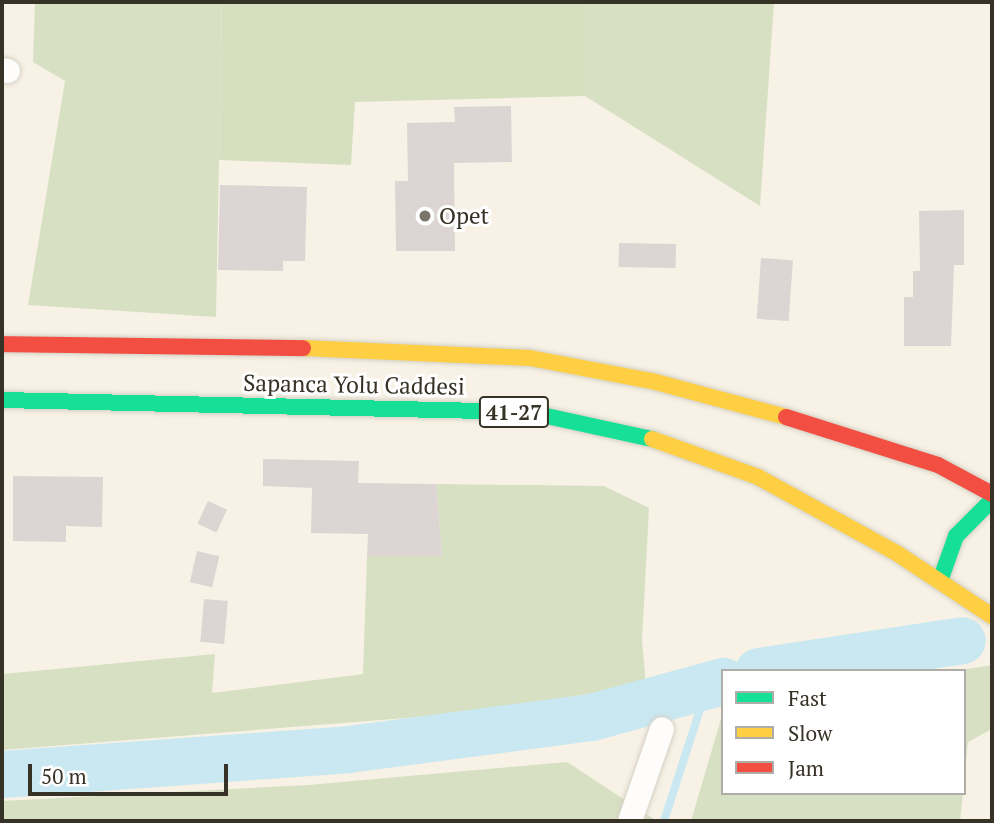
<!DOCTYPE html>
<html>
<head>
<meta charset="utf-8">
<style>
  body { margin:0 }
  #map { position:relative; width:994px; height:823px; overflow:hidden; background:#f7f2e5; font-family:"PT Serif",serif }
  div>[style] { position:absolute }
  .green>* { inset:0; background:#d7e0c2 }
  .forest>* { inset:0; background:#d6e0c0 }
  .stream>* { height:8px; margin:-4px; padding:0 4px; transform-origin:4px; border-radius:4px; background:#c9e8f2 }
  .river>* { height:47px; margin:-23.5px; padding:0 23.5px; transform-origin:23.5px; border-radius:23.5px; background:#c9e8f2 }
  .building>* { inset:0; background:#dcd5d4; transform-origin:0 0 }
  .roads { filter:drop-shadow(0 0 2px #d4d0c4) drop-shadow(0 0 2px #d4d0c4) }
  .street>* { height:24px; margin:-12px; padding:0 12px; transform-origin:12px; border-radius:12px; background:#fefdfb }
  .fast>* { height:16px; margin:-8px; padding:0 8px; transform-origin:8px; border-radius:8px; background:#16e098 }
  .slow>* { height:16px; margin:-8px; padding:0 8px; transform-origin:8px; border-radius:8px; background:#ffcf43 }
  .jam>* { height:16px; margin:-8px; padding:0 8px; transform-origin:8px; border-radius:8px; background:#f24e42 }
  .dots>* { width:19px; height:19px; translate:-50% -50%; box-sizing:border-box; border:4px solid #fff; border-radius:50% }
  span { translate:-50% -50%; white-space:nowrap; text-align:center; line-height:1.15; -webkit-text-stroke:6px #fff; paint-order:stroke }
  .shield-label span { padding:2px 5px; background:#fff; border:2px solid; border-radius:5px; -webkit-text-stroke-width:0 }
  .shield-label { font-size:21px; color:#373226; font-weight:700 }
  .poi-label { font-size:23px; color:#373226 }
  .left { translate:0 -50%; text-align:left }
  .street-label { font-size:23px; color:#373226 }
  .frame { position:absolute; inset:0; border:4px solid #373226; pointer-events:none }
  .legend { position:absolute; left:721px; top:669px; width:245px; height:126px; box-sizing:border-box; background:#fff; border:2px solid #afada8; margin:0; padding:9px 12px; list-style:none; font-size:21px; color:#373226 }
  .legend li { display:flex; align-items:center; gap:14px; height:35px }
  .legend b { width:35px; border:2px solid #afada8 }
  .scale { position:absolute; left:28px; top:764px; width:200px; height:32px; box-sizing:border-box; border:4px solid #373226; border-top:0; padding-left:9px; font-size:21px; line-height:24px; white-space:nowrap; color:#373226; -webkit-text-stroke:5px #fff; paint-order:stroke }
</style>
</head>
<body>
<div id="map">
  <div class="green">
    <i style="clip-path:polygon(35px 2px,222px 2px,216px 317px,28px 305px,65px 81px,33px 62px)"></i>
    <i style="clip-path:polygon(585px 2px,774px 2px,760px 206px,585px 96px)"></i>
    <i style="clip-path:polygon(436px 484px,604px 486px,649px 508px,642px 640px,646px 685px,469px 713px,2px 750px,2px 674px,215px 654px,212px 693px,363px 674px,367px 556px,442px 556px)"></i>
    <i style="clip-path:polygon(992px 665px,992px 729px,968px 742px,964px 781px,964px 671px,955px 671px)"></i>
    <i style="clip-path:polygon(723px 712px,723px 793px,963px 793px,960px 821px,691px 821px)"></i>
    <i style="clip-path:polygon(567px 762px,657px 821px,2px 821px,2px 801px,308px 785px)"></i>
  </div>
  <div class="forest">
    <i style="clip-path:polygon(222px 2px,585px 2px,585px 96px,355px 102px,351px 165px,219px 160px)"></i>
  </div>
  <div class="stream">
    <i style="left:664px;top:821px;width:143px;rotate:-72.1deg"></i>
  </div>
  <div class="river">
    <i style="left:758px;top:671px;width:206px;rotate:-8.6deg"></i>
    <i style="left:2px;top:774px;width:347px;rotate:-4.1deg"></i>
    <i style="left:348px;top:749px;width:245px;rotate:-7.5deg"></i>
    <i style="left:591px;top:717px;width:137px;rotate:-15.3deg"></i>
  </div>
  <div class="building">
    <i style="clip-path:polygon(511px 106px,512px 162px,454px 163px,455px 251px,396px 251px,395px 181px,408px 181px,407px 123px,455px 122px,454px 107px)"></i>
    <i style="clip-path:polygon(220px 185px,307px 187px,305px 261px,283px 261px,283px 271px,218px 270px)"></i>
    <i style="clip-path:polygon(964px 210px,964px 265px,954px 265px,951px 346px,904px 346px,904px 297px,913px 297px,913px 271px,920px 271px,919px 211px)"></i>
    <i style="left:619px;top:243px;width:57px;height:24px;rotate:1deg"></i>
    <i style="left:761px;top:258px;width:32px;height:61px;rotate:4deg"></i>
    <i style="clip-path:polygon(263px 459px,359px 461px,358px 483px,436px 484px,442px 556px,367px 556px,368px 534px,311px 533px,312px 488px,263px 486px)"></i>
    <i style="clip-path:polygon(13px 476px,103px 477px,102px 527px,66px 526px,66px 542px,13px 541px)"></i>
    <i style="left:208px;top:501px;width:21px;height:25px;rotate:25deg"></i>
    <i style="left:197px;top:551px;width:23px;height:32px;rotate:13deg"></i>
    <i style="left:204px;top:599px;width:24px;height:43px;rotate:5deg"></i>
  </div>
  <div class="roads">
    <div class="street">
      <i style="left:2px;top:70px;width:6px;rotate:9deg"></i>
      <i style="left:630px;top:821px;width:97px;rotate:-70.8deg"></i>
    </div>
    <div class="fast">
      <i style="left:2px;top:400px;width:526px;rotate:1.31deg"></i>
      <i style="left:528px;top:412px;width:127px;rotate:12.3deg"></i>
      <i style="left:940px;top:581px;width:48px;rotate:-70.4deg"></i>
      <i style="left:956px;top:536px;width:51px;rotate:-45deg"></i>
    </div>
    <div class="slow">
      <i style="left:303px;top:348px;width:227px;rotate:2.5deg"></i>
      <i style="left:530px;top:358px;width:124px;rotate:10.7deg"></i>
      <i style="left:652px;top:381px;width:139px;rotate:15deg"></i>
      <i style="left:652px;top:439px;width:113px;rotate:19.7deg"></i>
      <i style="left:758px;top:477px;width:160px;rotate:28.8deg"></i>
      <i style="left:898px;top:554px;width:113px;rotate:33.4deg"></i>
    </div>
    <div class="jam">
      <i style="left:2px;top:344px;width:301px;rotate:0.8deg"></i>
      <i style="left:786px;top:417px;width:159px;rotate:17.5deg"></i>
      <i style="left:938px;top:465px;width:61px;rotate:28.2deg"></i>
    </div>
  </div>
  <div class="dots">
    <i style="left:425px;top:216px;background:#7a7569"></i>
  </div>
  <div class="shield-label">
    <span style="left:514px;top:412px">41-27</span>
  </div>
  <div class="poi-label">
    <span class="left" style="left:439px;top:216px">Opet</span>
  </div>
  <div class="street-label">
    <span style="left:354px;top:385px;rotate:1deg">Sapanca Yolu Caddesi</span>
  </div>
  <div class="frame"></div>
  <ul class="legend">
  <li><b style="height:9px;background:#16e098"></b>Fast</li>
  <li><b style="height:9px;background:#ffcf43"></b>Slow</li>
  <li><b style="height:9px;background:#f24e42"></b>Jam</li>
  </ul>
  <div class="scale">50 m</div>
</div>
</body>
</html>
